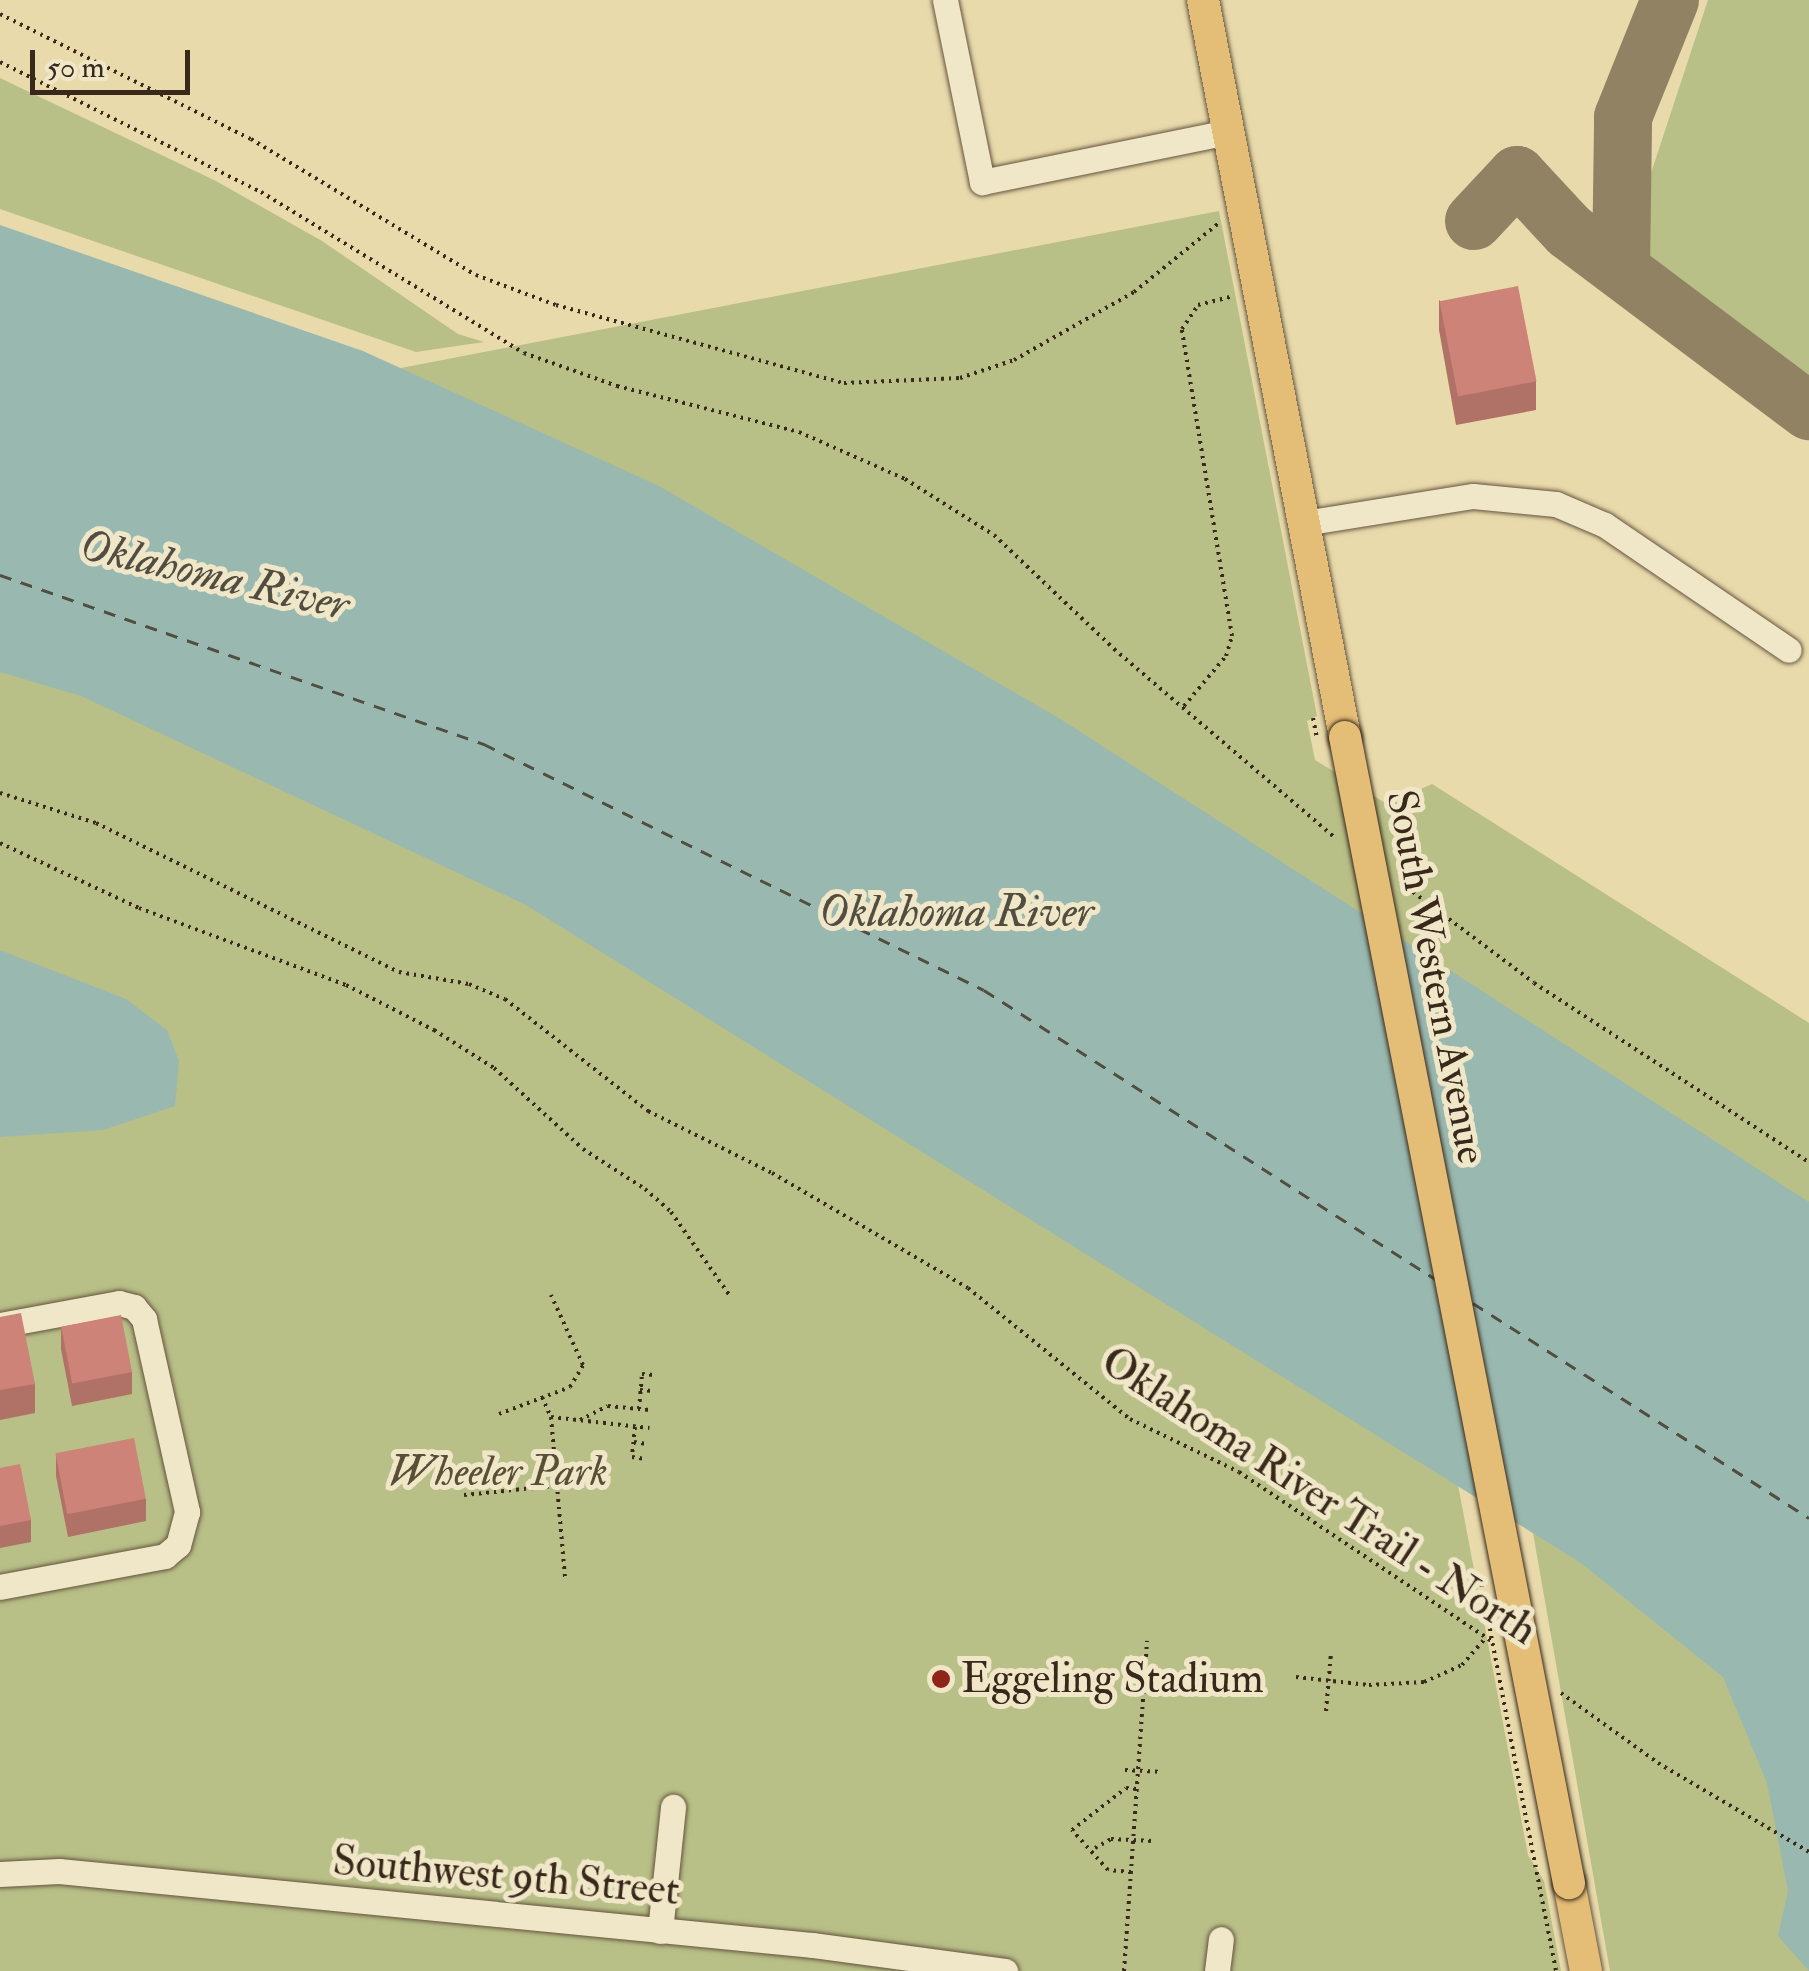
<!DOCTYPE html>
<html>
<head>
<meta charset="utf-8">
<style>
  body { margin:0 }
  #map { position:relative; width:1809px; height:1971px; overflow:hidden; background:#e8daab; font-family:"IM FELL Double Pica",serif }
  div>[style] { position:absolute }
  .green>* { inset:0; background:#b8bf87 }
  .water>* { inset:0; background:#99b9b0 }
  .ferry>* { height:2.5px; margin-top:-1.25px; transform-origin:0; background:repeating-linear-gradient(90deg,#514d40 0 12px,transparent 0 22px) }
  .taxiway>* { height:58px; margin:-29px; padding:0 29px; transform-origin:29px; border-radius:29px; background:#908263 }
  .path>* { height:4px; margin-top:-2px; transform-origin:0; background:repeating-linear-gradient(90deg,#39291b 0 2.5px,transparent 0 7.5px) }
  .roads { filter:drop-shadow(0 0 2px #65553f) drop-shadow(0 0 2px #65553f) }
  .minor>* { height:25px; margin:-12.5px; padding:0 12.5px; transform-origin:12.5px; border-radius:12.5px; background:#f0e7c8 }
  .major>* { height:32px; margin:-16px; padding:0 16px; transform-origin:16px; border-radius:16px; background:#e4bd76 }
  .path-bridge>* { height:4px; margin-top:-2px; transform-origin:0; background:repeating-linear-gradient(90deg,#39291b 0 2.5px,transparent 0 7.5px) }
  .bridges { filter:drop-shadow(0 0 2px #39291b) drop-shadow(0 0 2px #39291b) }
  .major-bridge>* { height:32px; margin:-16px; padding:0 16px; transform-origin:16px; border-radius:16px; background:#e4bd76 }
  .wall>* { inset:0; background:#b07166 }
  .building>* { inset:0; background:#cd8377; transform-origin:0 0 }
  .dots>* { width:28px; height:28px; translate:-50% -50%; box-sizing:border-box; border:5px solid #f0e7c8; border-radius:50% }
  span { translate:-50% -50%; white-space:nowrap; text-align:center; line-height:1.15; -webkit-text-stroke:10px #f0e7c8; paint-order:stroke }
  .street-label { font-size:42px; color:#39291b }
  .park-label { font-size:42px; color:#594e36; font-style:italic }
  .poi-label { font-size:42px; color:#39291b }
  .left { translate:0 -50%; text-align:left }
  .water-label { font-size:45px; color:#514d40; font-style:italic }
  .scale { position:absolute; left:30px; top:50px; width:160px; height:45px; box-sizing:border-box; border:5px solid #39291b; border-top:0; padding-left:12px; font-size:30px; line-height:35px; white-space:nowrap; color:#39291b; -webkit-text-stroke:8px #f0e7c8; paint-order:stroke }
</style>
</head>
<body>
<div id="map">
  <div class="green">
    <i style="clip-path:polygon(1708px 0,1809px 0,1809px 388px,1641px 263px,1630px 237px)"></i>
    <i style="clip-path:polygon(0 78px,216px 181px,322px 241px,458px 334px,484px 342px,416px 352px,0 209px)"></i>
    <i style="clip-path:polygon(1219px 211px,1317px 716px,1307px 721px,1315px 760px,1387px 804px,1432px 784px,1809px 1023px,1809px 1971px,1610px 1971px,1533px 1533px,1458px 1485px,1528px 1855px,1544px 1881px,1561px 1971px,0 1971px,0 445px)"></i>
  </div>
  <div class="water">
    <i style="clip-path:polygon(0 225px,363px 351px,659px 486px,1062px 720px,1809px 1202px,1809px 1971px,1778px 1936px,1788px 1891px,1767px 1783px,1723px 1677px,1581px 1563px,526px 905px,81px 696px,0 672px)"></i>
    <i style="clip-path:polygon(0 950px,126px 999px,167px 1030px,179px 1061px,175px 1106px,103px 1130px,0 1137px)"></i>
  </div>
  <div class="ferry">
    <i style="left:0;top:575px;width:513px;rotate:19.25deg"></i>
    <i style="left:484px;top:744px;width:557px;rotate:26.2deg"></i>
    <i style="left:984px;top:990px;width:538px;rotate:32.63deg"></i>
    <i style="left:1473px;top:1303px;width:399px;rotate:32.6deg"></i>
  </div>
  <div class="taxiway">
    <i style="left:1474px;top:221px;width:63px;rotate:-46.9deg"></i>
    <i style="left:1517px;top:175px;width:76px;rotate:47.1deg"></i>
    <i style="left:1569px;top:231px;width:300px;rotate:36.9deg"></i>
    <i style="left:1621px;top:269px;width:152px;rotate:-89.2deg"></i>
    <i style="left:1623px;top:117px;width:126px;rotate:-68.1deg"></i>
  </div>
  <div class="path">
    <i style="left:0;top:14px;width:280px;rotate:26.5deg"></i>
    <i style="left:251px;top:139px;width:263px;rotate:31.2deg"></i>
    <i style="left:476px;top:275px;width:85px;rotate:20.6deg"></i>
    <i style="left:556px;top:305px;width:298px;rotate:15.2deg"></i>
    <i style="left:844px;top:383px;width:116px;rotate:-2.5deg"></i>
    <i style="left:960px;top:378px;width:57px;rotate:-18.4deg"></i>
    <i style="left:1014px;top:360px;width:138px;rotate:-29.5deg"></i>
    <i style="left:1134px;top:292px;width:109px;rotate:-39.1deg"></i>
    <i style="left:0;top:62px;width:292px;rotate:26.5deg"></i>
    <i style="left:261px;top:192px;width:308px;rotate:31.5deg"></i>
    <i style="left:524px;top:353px;width:99px;rotate:19.5deg"></i>
    <i style="left:617px;top:386px;width:188px;rotate:14.2deg"></i>
    <i style="left:799px;top:432px;width:116px;rotate:23.9deg"></i>
    <i style="left:905px;top:479px;width:105px;rotate:32.2deg"></i>
    <i style="left:994px;top:535px;width:166px;rotate:43.5deg"></i>
    <i style="left:1114px;top:649px;width:291px;rotate:40.5deg"></i>
    <i style="left:1184px;top:706px;width:65px;rotate:-50deg"></i>
    <i style="left:1226px;top:656px;width:21px;rotate:-73deg"></i>
    <i style="left:1232px;top:636px;width:311px;rotate:-99.3deg"></i>
    <i style="left:1182px;top:329px;width:29px;rotate:-56deg"></i>
    <i style="left:1198px;top:305px;width:37px;rotate:-14deg"></i>
    <i style="left:0;top:793px;width:101px;rotate:17.4deg"></i>
    <i style="left:96px;top:823px;width:338px;rotate:26.2deg"></i>
    <i style="left:399px;top:972px;width:71px;rotate:9.7deg"></i>
    <i style="left:469px;top:984px;width:39px;rotate:23deg"></i>
    <i style="left:505px;top:999px;width:182px;rotate:38.1deg"></i>
    <i style="left:648px;top:1111px;width:139px;rotate:26.6deg"></i>
    <i style="left:772px;top:1173px;width:227px;rotate:30.4deg"></i>
    <i style="left:968px;top:1288px;width:208px;rotate:39deg"></i>
    <i style="left:1130px;top:1419px;width:121px;rotate:25.9deg"></i>
    <i style="left:1239px;top:1472px;width:306px;rotate:33.8deg"></i>
    <i style="left:0;top:843px;width:153px;rotate:25.1deg"></i>
    <i style="left:139px;top:908px;width:221px;rotate:20.4deg"></i>
    <i style="left:346px;top:985px;width:99px;rotate:27.1deg"></i>
    <i style="left:434px;top:1030px;width:71px;rotate:32.3deg"></i>
    <i style="left:494px;top:1068px;width:120px;rotate:42.3deg"></i>
    <i style="left:583px;top:1149px;width:74px;rotate:32.8deg"></i>
    <i style="left:645px;top:1189px;width:35px;rotate:41deg"></i>
    <i style="left:671px;top:1212px;width:103px;rotate:54.9deg"></i>
    <i style="left:1401px;top:883px;width:166px;rotate:36.9deg"></i>
    <i style="left:1534px;top:983px;width:328px;rotate:33.1deg"></i>
    <i style="left:640px;top:1390px;width:13px;rotate:4deg"></i>
    <i style="left:542px;top:1397px;width:22px;rotate:66deg"></i>
    <i style="left:551px;top:1417px;width:99px;rotate:6.4deg"></i>
    <i style="left:639px;top:1409px;width:35px;rotate:-85deg"></i>
    <i style="left:642px;top:1374px;width:12px;rotate:5deg"></i>
    <i style="left:499px;top:1414px;width:76px;rotate:-20.8deg"></i>
    <i style="left:570px;top:1387px;width:26px;rotate:-59deg"></i>
    <i style="left:583px;top:1365px;width:77px;rotate:-114.6deg"></i>
    <i style="left:551px;top:1417px;width:161px;rotate:85deg"></i>
    <i style="left:580px;top:1420px;width:31px;rotate:-27deg"></i>
    <i style="left:608px;top:1406px;width:42px;rotate:5.4deg"></i>
    <i style="left:635px;top:1427px;width:30px;rotate:96deg"></i>
    <i style="left:632px;top:1457px;width:14px;rotate:8deg"></i>
    <i style="left:634px;top:1442px;width:13px;rotate:9deg"></i>
    <i style="left:464px;top:1495px;width:90px;rotate:-5.7deg"></i>
    <i style="left:1296px;top:1677px;width:73px;rotate:6.3deg"></i>
    <i style="left:1369px;top:1685px;width:55px;rotate:-3.1deg"></i>
    <i style="left:1424px;top:1682px;width:42px;rotate:-24.1deg"></i>
    <i style="left:1462px;top:1665px;width:35px;rotate:-49deg"></i>
    <i style="left:1561px;top:1693px;width:120px;rotate:35.8deg"></i>
    <i style="left:1658px;top:1763px;width:175px;rotate:30.5deg"></i>
    <i style="left:1326px;top:1711px;width:58px;rotate:-85.1deg"></i>
    <i style="left:1125px;top:1770px;width:34px;rotate:3deg"></i>
    <i style="left:1528px;top:1828px;width:146px;rotate:78.9deg"></i>
    <i style="left:1095px;top:1848px;width:18px;rotate:-29deg"></i>
    <i style="left:1111px;top:1839px;width:43px;rotate:2.7deg"></i>
    <i style="left:1131px;top:1872px;width:23px;rotate:-175deg"></i>
    <i style="left:1108px;top:1870px;width:54px;rotate:-132deg"></i>
    <i style="left:1072px;top:1830px;width:68px;rotate:-37.9deg"></i>
    <i style="left:1126px;top:1788px;width:11px;rotate:5deg"></i>
    <i style="left:1124px;top:1971px;width:331px;rotate:-86deg"></i>
  </div>
  <div class="roads">
    <div class="minor">
      <i style="left:945px;top:0;width:186px;rotate:78.5deg"></i>
      <i style="left:982px;top:182px;width:251px;rotate:-11.5deg"></i>
      <i style="left:1304px;top:523px;width:171px;rotate:-9.1deg"></i>
      <i style="left:1473px;top:496px;width:83px;rotate:5.5deg"></i>
      <i style="left:1556px;top:504px;width:53px;rotate:23.2deg"></i>
      <i style="left:1605px;top:525px;width:222px;rotate:34.2deg"></i>
      <i style="left:0;top:1325px;width:121px;rotate:-10.5deg"></i>
      <i style="left:119px;top:1303px;width:16px;rotate:15deg"></i>
      <i style="left:134px;top:1307px;width:16px;rotate:50deg"></i>
      <i style="left:144px;top:1319px;width:198px;rotate:77.4deg"></i>
      <i style="left:187px;top:1512px;width:34px;rotate:105deg"></i>
      <i style="left:178px;top:1545px;width:17px;rotate:140deg"></i>
      <i style="left:165px;top:1556px;width:168px;rotate:169.4deg"></i>
      <i style="left:0;top:1874px;width:59px;rotate:-2.9deg"></i>
      <i style="left:59px;top:1871px;width:758px;rotate:5.61deg"></i>
      <i style="left:813px;top:1945px;width:194px;rotate:7.7deg"></i>
      <i style="left:660px;top:1931px;width:125px;rotate:-84deg"></i>
      <i style="left:1217px;top:1971px;width:32px;rotate:-83deg"></i>
    </div>
    <div class="major">
      <i style="left:1203px;top:0;width:751px;rotate:79.09deg"></i>
      <i style="left:1569px;top:1883px;width:90px;rotate:79.1deg"></i>
    </div>
  </div>
  <div class="path-bridge">
    <i style="left:1313px;top:718px;width:20px;rotate:79deg"></i>
    <i style="left:1480px;top:1577px;width:256px;rotate:79.2deg"></i>
  </div>
  <div class="bridges">
    <div class="major-bridge">
      <i style="left:1345px;top:737px;width:1168px;rotate:78.94deg"></i>
    </div>
  </div>
  <div class="wall">
    <i style="clip-path:polygon(1439px 300px,1536px 381px,1536px 410px,1456px 425px,1439px 330px)"></i>
    <i style="clip-path:polygon(0 1317px,35px 1384px,35px 1413px,0 1420px)"></i>
    <i style="clip-path:polygon(61px 1327px,132px 1372px,132px 1394px,72px 1406px,61px 1349px)"></i>
    <i style="clip-path:polygon(56px 1454px,146px 1499px,146px 1521px,68px 1537px,56px 1476px)"></i>
    <i style="clip-path:polygon(0 1468px,31px 1520px,31px 1542px,0 1548px)"></i>
  </div>
  <div class="building">
    <i style="left:1518px;top:286px;width:97px;height:80px;rotate:79deg"></i>
    <i style="clip-path:polygon(21px 1313px,35px 1384px,0 1390px,0 1317px)"></i>
    <i style="left:121px;top:1315px;width:58px;height:61px;rotate:79deg"></i>
    <i style="left:134px;top:1438px;width:62px;height:80px;rotate:79deg"></i>
    <i style="clip-path:polygon(20px 1464px,31px 1520px,0 1526px,0 1468px)"></i>
  </div>
  <div class="dots">
    <i style="left:941px;top:1679px;background:#8f2418"></i>
  </div>
  <div class="street-label">
    <span style="left:1436px;top:977px;rotate:79deg">South Western Avenue</span>
    <span style="left:1319px;top:1496px;rotate:33deg">Oklahoma River Trail - North</span>
    <span style="left:506px;top:1876px;rotate:5deg">Southwest 9th Street</span>
  </div>
  <div class="park-label">
    <span style="left:498px;top:1472px">Wheeler Park</span>
  </div>
  <div class="poi-label">
    <span class="left" style="left:961px;top:1679px">Eggeling Stadium</span>
  </div>
  <div class="water-label">
    <span style="left:214px;top:576px;rotate:13deg">Oklahoma River</span>
    <span style="left:956px;top:913px">Oklahoma River</span>
  </div>
  <div class="scale">50 m</div>
</div>
</body>
</html>
